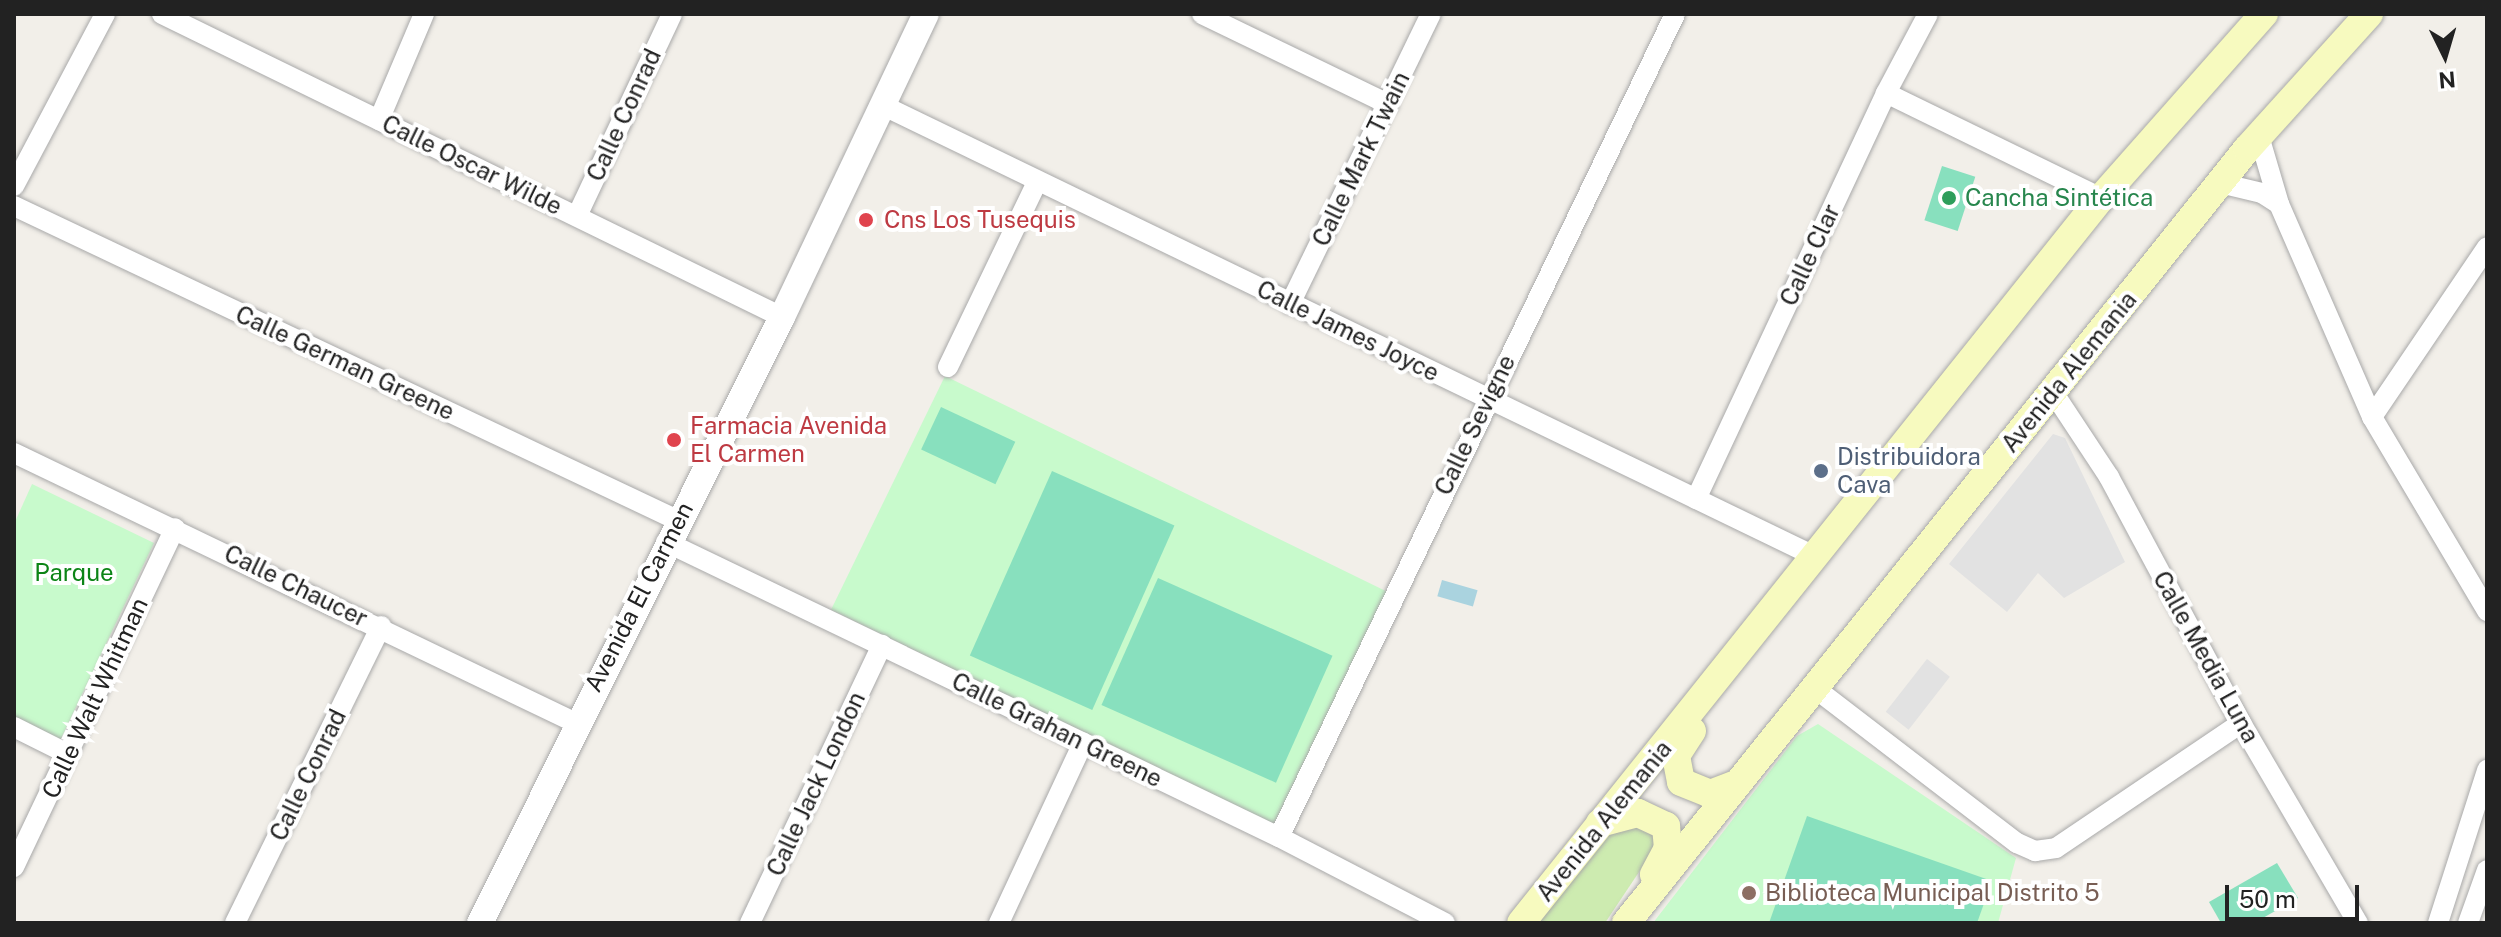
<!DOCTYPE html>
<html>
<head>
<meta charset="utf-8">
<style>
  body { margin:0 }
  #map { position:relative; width:2501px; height:937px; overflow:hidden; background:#f2efe9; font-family:"Public Sans",sans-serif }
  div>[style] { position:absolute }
  .grass>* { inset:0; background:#cdebb0 }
  .park>* { inset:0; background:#c8facc; transform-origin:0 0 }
  .pitch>* { inset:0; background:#88e0be; transform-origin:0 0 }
  .parking>* { inset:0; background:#e2e2e2; transform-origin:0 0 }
  .water>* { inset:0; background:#aad3df; transform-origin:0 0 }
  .roads { filter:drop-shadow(0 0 2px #a9a9a9) drop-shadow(0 0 2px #a9a9a9) }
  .minor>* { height:20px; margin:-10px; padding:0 10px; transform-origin:10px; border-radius:10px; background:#fff }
  .tertiary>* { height:26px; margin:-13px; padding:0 13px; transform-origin:13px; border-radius:13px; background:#fff }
  .secondary>* { height:28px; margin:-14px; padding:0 14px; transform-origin:14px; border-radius:14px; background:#f7fabf }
  .dots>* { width:22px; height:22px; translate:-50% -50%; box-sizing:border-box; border:4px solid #fff; border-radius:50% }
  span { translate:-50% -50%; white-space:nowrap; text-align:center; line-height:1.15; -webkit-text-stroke:8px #fff; paint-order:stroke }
  .street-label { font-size:24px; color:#222 }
  .leisure-label { font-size:24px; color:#27864d }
  .left { translate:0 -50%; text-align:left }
  .health-label { font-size:24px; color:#be3a42 }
  .service-label { font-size:24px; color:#4e5e75 }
  .park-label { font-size:24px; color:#0c8416 }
  .education-label { font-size:24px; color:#785e54 }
  .frame { position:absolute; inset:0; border:16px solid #222; pointer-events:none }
  .north { position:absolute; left:2405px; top:16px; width:80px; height:80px; -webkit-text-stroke:6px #fff; paint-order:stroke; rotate:175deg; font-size:22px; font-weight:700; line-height:32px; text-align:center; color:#222 }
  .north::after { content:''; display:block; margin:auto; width:28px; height:36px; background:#222; clip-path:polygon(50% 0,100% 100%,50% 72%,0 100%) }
  .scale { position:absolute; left:2225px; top:885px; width:134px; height:36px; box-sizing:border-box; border:4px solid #222; border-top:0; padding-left:10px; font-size:24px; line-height:28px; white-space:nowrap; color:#222; -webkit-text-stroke:6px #fff; paint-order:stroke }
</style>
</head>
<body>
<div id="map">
  <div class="grass">
    <i style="clip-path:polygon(1643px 825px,1659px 842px,1605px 923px,1538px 923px,1613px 829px)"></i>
  </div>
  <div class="park">
    <i style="left:945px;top:376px;width:492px;height:260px;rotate:26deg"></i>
    <i style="clip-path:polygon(32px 484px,154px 543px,57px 747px,14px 724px,14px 524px)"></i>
    <i style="clip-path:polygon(1818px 724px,2016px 858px,1998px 923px,1653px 923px,1797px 736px)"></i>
  </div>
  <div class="pitch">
    <i style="left:1942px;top:166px;width:35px;height:57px;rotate:18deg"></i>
    <i style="left:941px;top:407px;width:82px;height:47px;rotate:25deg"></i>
    <i style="left:1052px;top:471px;width:134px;height:202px;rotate:24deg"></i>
    <i style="left:1158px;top:578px;width:191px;height:139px;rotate:24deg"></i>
    <i style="clip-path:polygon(1807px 816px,1992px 881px,1977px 923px,1769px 923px)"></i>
    <i style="clip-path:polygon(2277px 863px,2298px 898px,2254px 923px,2221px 923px,2209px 902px)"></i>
  </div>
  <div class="parking">
    <i style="clip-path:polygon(2053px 434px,2065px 438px,2125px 562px,2064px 598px,2038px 573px,2007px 612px,1949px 564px)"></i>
    <i style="left:1927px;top:659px;width:29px;height:67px;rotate:38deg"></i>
  </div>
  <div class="water">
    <i style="left:1442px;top:580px;width:37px;height:17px;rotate:16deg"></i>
  </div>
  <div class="roads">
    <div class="minor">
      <i style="left:162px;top:14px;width:690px;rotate:26.05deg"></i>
      <i style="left:1202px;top:14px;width:207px;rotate:25.8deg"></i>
      <i style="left:1886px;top:93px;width:239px;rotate:26deg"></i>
      <i style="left:882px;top:105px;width:1035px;rotate:25.82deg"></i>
      <i style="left:379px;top:120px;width:115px;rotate:-67deg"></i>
      <i style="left:2259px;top:136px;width:71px;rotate:73.6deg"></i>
      <i style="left:2279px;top:204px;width:232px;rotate:66.4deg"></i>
      <i style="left:2372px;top:417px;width:226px;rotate:59.3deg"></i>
      <i style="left:2220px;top:183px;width:43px;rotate:13.4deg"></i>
      <i style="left:2262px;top:193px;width:20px;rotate:33deg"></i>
      <i style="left:14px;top:186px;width:195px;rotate:-62.1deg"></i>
      <i style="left:14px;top:206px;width:734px;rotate:25.34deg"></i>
      <i style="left:577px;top:216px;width:223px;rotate:-64.8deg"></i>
      <i style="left:1290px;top:304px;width:322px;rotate:-64.1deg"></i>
      <i style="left:948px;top:367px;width:205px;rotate:-64.3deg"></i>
      <i style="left:2053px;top:392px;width:102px;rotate:56.6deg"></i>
      <i style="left:2109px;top:477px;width:279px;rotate:61.8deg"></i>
      <i style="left:2241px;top:723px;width:232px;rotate:59.7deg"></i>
      <i style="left:2372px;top:417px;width:205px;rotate:-55.9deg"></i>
      <i style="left:14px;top:453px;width:623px;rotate:25.66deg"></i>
      <i style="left:1696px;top:499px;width:448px;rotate:-64.9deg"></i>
      <i style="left:1886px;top:93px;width:89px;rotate:-62deg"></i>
      <i style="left:666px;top:542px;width:680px;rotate:25.7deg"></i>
      <i style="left:1279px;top:837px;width:187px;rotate:27.4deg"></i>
      <i style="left:1816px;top:689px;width:253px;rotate:37.5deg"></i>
      <i style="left:2017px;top:843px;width:20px;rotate:24deg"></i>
      <i style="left:2035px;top:851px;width:21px;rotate:-8deg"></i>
      <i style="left:2056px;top:848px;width:223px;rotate:-34deg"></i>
      <i style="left:14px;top:727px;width:60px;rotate:26.6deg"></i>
      <i style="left:1279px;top:837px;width:913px;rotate:-64.3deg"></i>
      <i style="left:14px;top:867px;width:375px;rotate:-64.6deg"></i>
      <i style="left:235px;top:923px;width:331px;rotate:-63.8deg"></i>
      <i style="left:750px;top:923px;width:308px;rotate:-64.6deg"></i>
      <i style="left:999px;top:923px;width:199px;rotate:-65deg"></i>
      <i style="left:2438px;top:923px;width:161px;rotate:-72.2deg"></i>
      <i style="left:2468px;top:923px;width:56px;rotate:-70.3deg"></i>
    </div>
    <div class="tertiary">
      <i style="left:480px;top:923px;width:677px;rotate:-63.51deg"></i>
      <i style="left:782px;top:317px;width:335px;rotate:-64.6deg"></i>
    </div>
    <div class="secondary">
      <i style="left:1692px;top:731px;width:30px;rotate:123deg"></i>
      <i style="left:1676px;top:756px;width:26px;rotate:79deg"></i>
      <i style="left:1681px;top:782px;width:31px;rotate:22deg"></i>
      <i style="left:1710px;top:794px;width:30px;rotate:-21deg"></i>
      <i style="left:1600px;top:823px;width:39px;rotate:-15deg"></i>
      <i style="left:1638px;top:813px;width:31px;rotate:25deg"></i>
      <i style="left:1666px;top:826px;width:22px;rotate:85deg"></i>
      <i style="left:1668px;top:848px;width:30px;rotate:118deg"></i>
      <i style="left:1521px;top:923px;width:928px;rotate:-51.34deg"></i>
      <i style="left:2101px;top:198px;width:246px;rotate:-48.5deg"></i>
      <i style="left:1626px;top:923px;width:992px;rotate:-51.26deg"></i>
      <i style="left:2247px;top:149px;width:182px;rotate:-47.9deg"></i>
    </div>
  </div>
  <div class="dots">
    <i style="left:1949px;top:198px;background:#2e9e5b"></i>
    <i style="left:866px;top:220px;background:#e0444e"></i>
    <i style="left:674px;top:440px;background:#e0444e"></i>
    <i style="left:1821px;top:471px;background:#5c6f8a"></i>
    <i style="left:1749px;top:893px;background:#8d6e63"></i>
  </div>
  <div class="street-label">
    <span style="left:624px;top:115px;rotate:-65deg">Calle Conrad</span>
    <span style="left:1361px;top:159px;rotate:-64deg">Calle Mark Twain</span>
    <span style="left:472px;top:165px;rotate:26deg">Calle Oscar Wilde</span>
    <span style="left:1810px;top:255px;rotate:-65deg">Calle Clar</span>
    <span style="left:1348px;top:331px;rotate:26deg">Calle James Joyce</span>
    <span style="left:345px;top:363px;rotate:25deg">Calle German Greene</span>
    <span style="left:2069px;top:372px;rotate:-51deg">Avenida Alemania</span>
    <span style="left:1475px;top:425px;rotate:-64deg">Calle Sevigne</span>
    <span style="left:296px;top:586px;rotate:26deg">Calle Chaucer</span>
    <span style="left:639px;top:597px;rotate:-63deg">Avenida El Carmen</span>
    <span style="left:2206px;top:657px;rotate:61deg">Calle Media Luna</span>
    <span style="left:95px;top:698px;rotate:-65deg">Calle Walt Whitman</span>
    <span style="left:1057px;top:730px;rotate:26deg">Calle Grahan Greene</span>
    <span style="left:308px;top:775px;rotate:-64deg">Calle Conrad</span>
    <span style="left:816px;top:784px;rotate:-65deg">Calle Jack London</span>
    <span style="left:1604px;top:821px;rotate:-51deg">Avenida Alemania</span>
  </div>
  <div class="leisure-label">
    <span class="left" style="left:1965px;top:198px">Cancha Sintética</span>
  </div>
  <div class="health-label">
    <span class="left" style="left:884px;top:220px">Cns Los Tusequis</span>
    <span class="left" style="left:690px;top:440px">Farmacia Avenida<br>El Carmen</span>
  </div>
  <div class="service-label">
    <span class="left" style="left:1837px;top:471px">Distribuidora<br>Cava</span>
  </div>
  <div class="park-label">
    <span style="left:74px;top:573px">Parque</span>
  </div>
  <div class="education-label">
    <span class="left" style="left:1765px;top:893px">Biblioteca Municipal Distrito 5</span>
  </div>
  <div class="frame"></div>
  <div class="north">N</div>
  <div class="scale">50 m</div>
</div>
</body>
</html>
